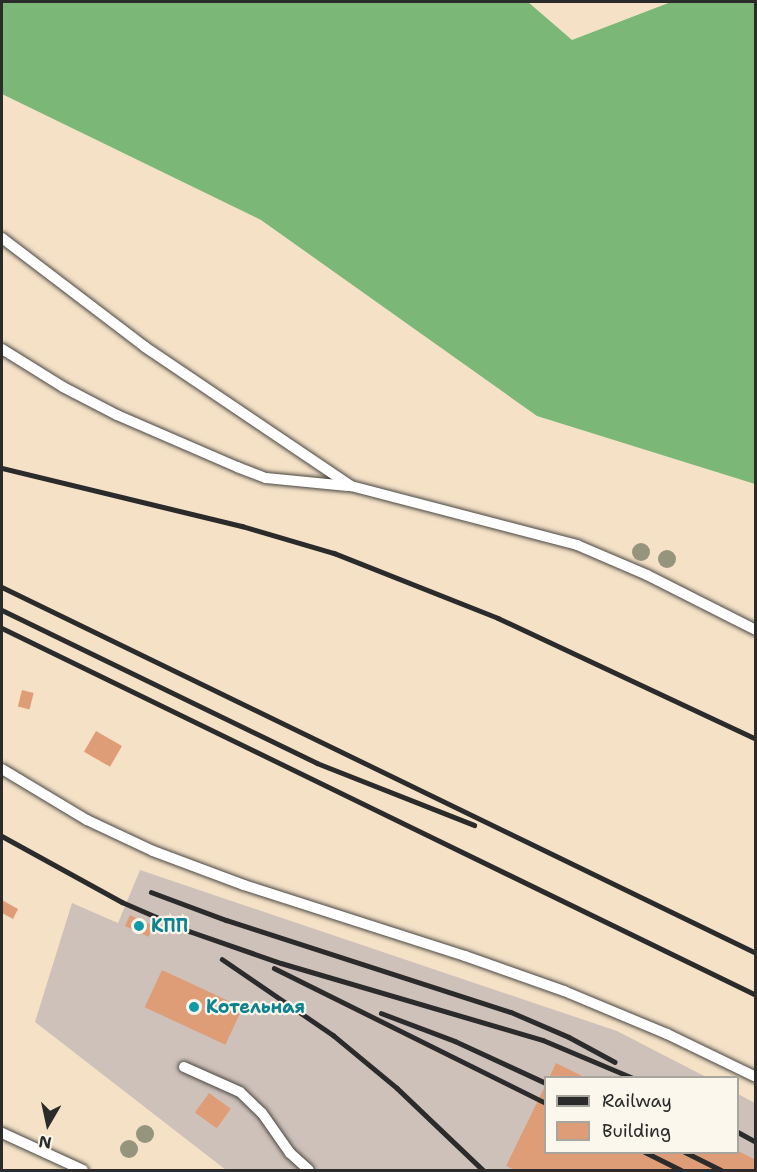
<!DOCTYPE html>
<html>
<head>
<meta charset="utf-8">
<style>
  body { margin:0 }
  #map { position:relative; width:757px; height:1172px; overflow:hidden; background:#f4e1c6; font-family:"Shantell Sans",sans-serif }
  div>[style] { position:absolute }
  .industrial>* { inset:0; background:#cec1b9 }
  .forest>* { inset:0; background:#7bb878 }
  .building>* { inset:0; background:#df9d77; transform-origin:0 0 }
  .roads { filter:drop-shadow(0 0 2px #494642) drop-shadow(0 0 2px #494642) }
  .service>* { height:10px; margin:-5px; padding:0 5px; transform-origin:5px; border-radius:5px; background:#fff }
  .rail>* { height:4.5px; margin:-2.25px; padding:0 2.25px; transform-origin:2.25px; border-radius:2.25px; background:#2b2b2b }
  .trees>* { width:18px; height:18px; margin:-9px; border-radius:50%; background:#95957e }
  .dots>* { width:16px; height:16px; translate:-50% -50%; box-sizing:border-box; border:3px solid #fbf7ec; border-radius:50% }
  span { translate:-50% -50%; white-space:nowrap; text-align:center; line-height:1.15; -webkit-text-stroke:4.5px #fbf7ec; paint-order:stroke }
  .culture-label { font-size:18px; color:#0d838f; font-weight:700 }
  .left { translate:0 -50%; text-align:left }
  .frame { position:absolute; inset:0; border:3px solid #2b2b2b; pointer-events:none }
  .legend { position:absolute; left:544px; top:1076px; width:195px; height:78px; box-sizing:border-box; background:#fbf7ec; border:2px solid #a8a59f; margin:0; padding:8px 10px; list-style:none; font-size:18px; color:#2b2b2b }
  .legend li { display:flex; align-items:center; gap:12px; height:30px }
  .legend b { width:30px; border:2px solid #a8a59f }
  .north { position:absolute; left:18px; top:1094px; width:60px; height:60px; -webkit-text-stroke:4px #fbf7ec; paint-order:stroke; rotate:189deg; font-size:16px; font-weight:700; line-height:24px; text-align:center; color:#2b2b2b }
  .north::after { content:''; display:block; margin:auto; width:21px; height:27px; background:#2b2b2b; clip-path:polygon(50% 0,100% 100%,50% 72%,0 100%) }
</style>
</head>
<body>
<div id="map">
  <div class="industrial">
    <i style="clip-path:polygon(140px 870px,617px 1031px,706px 1077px,546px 1078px,546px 1152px,738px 1152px,738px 1094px,755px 1103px,755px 1170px,226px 1170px,35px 1022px,72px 903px,118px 923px)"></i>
  </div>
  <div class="forest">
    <i style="clip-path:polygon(2px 2px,528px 2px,572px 40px,671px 2px,755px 2px,755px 484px,537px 416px,261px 220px,2px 94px)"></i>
  </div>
  <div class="building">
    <i style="left:22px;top:690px;width:12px;height:17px;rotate:14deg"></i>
    <i style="left:96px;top:731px;width:30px;height:24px;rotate:30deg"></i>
    <i style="clip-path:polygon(2px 900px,18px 909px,13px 919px,2px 913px)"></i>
    <i style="left:130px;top:915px;width:26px;height:12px;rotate:25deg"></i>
    <i style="left:162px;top:970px;width:89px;height:41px;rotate:25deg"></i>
    <i style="clip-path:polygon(556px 1063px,586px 1078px,549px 1078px)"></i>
    <i style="clip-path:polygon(546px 1084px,546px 1152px,738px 1151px,756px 1160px,756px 1170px,515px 1170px,506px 1166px)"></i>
    <i style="left:209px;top:1093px;width:27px;height:24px;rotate:36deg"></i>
  </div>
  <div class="roads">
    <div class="service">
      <i style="left:2px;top:238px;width:180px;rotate:37.3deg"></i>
      <i style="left:145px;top:347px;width:249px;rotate:34deg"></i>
      <i style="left:351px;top:486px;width:234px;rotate:14.6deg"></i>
      <i style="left:577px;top:545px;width:76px;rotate:23.2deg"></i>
      <i style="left:647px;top:575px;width:122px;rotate:26.8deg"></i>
      <i style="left:2px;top:349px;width:72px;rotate:31.9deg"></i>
      <i style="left:63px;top:387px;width:61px;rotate:27.4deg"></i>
      <i style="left:117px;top:415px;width:131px;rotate:23.4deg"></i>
      <i style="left:237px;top:467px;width:31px;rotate:21deg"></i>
      <i style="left:266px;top:478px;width:82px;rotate:5.6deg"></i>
      <i style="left:2px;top:769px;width:99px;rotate:31deg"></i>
      <i style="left:87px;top:820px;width:73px;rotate:25.2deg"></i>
      <i style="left:153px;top:851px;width:97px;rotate:20.5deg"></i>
      <i style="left:244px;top:885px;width:232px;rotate:17.8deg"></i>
      <i style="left:465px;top:956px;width:105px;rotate:19.5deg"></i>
      <i style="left:564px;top:991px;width:112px;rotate:22.7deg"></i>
      <i style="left:667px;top:1034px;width:99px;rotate:25.8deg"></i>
      <i style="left:184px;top:1067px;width:61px;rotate:24.1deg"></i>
      <i style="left:240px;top:1092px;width:30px;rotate:44deg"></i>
      <i style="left:262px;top:1113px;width:49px;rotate:55deg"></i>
      <i style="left:290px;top:1153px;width:25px;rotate:42deg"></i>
      <i style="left:2px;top:1133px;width:89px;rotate:24.6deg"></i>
    </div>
  </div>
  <div class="rail">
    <i style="left:2px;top:468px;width:247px;rotate:13.6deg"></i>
    <i style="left:242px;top:526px;width:96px;rotate:16.4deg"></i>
    <i style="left:334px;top:553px;width:176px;rotate:21.6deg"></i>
    <i style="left:498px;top:618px;width:285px;rotate:25.1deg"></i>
    <i style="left:2px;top:587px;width:838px;rotate:25.89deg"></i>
    <i style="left:2px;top:610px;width:350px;rotate:25.9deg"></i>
    <i style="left:317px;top:763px;width:169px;rotate:21.5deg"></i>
    <i style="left:2px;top:628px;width:839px;rotate:25.95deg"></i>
    <i style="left:2px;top:836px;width:137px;rotate:28.8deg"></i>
    <i style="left:122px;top:902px;width:73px;rotate:23.4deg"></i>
    <i style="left:189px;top:931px;width:97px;rotate:19.2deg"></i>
    <i style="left:281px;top:963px;width:273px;rotate:16.4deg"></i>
    <i style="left:543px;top:1040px;width:98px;rotate:22.9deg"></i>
    <i style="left:151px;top:892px;width:80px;rotate:20.5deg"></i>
    <i style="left:226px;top:920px;width:299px;rotate:17.9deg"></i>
    <i style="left:511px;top:1012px;width:63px;rotate:23.3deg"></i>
    <i style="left:569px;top:1037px;width:52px;rotate:28.5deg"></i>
    <i style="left:222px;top:959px;width:135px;rotate:34.4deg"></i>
    <i style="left:333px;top:1035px;width:83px;rotate:39.6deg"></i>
    <i style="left:397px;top:1088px;width:119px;rotate:43.6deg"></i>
    <i style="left:274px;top:968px;width:304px;rotate:26.4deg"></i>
    <i style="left:381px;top:1013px;width:79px;rotate:20.7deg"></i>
    <i style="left:455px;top:1041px;width:100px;rotate:24.8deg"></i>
    <i style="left:738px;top:1132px;width:21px;rotate:29deg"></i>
    <i style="left:645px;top:1152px;width:40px;rotate:26.6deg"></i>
    <i style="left:685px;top:1152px;width:40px;rotate:26.6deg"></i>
  </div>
  <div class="trees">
    <i style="left:641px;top:552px"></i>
    <i style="left:667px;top:559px"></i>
    <i style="left:145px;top:1134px"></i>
    <i style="left:129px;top:1149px"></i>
  </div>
  <div class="dots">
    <i style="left:139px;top:926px;background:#0f9aa8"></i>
    <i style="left:194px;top:1007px;background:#0f9aa8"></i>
  </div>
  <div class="culture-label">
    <span class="left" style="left:151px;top:926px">КПП</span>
    <span class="left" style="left:206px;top:1007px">Котельная</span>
  </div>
  <div class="frame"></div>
  <ul class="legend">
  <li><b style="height:8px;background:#2b2b2b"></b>Railway</li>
  <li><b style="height:16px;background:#df9d77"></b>Building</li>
  </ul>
  <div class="north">N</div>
</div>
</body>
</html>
